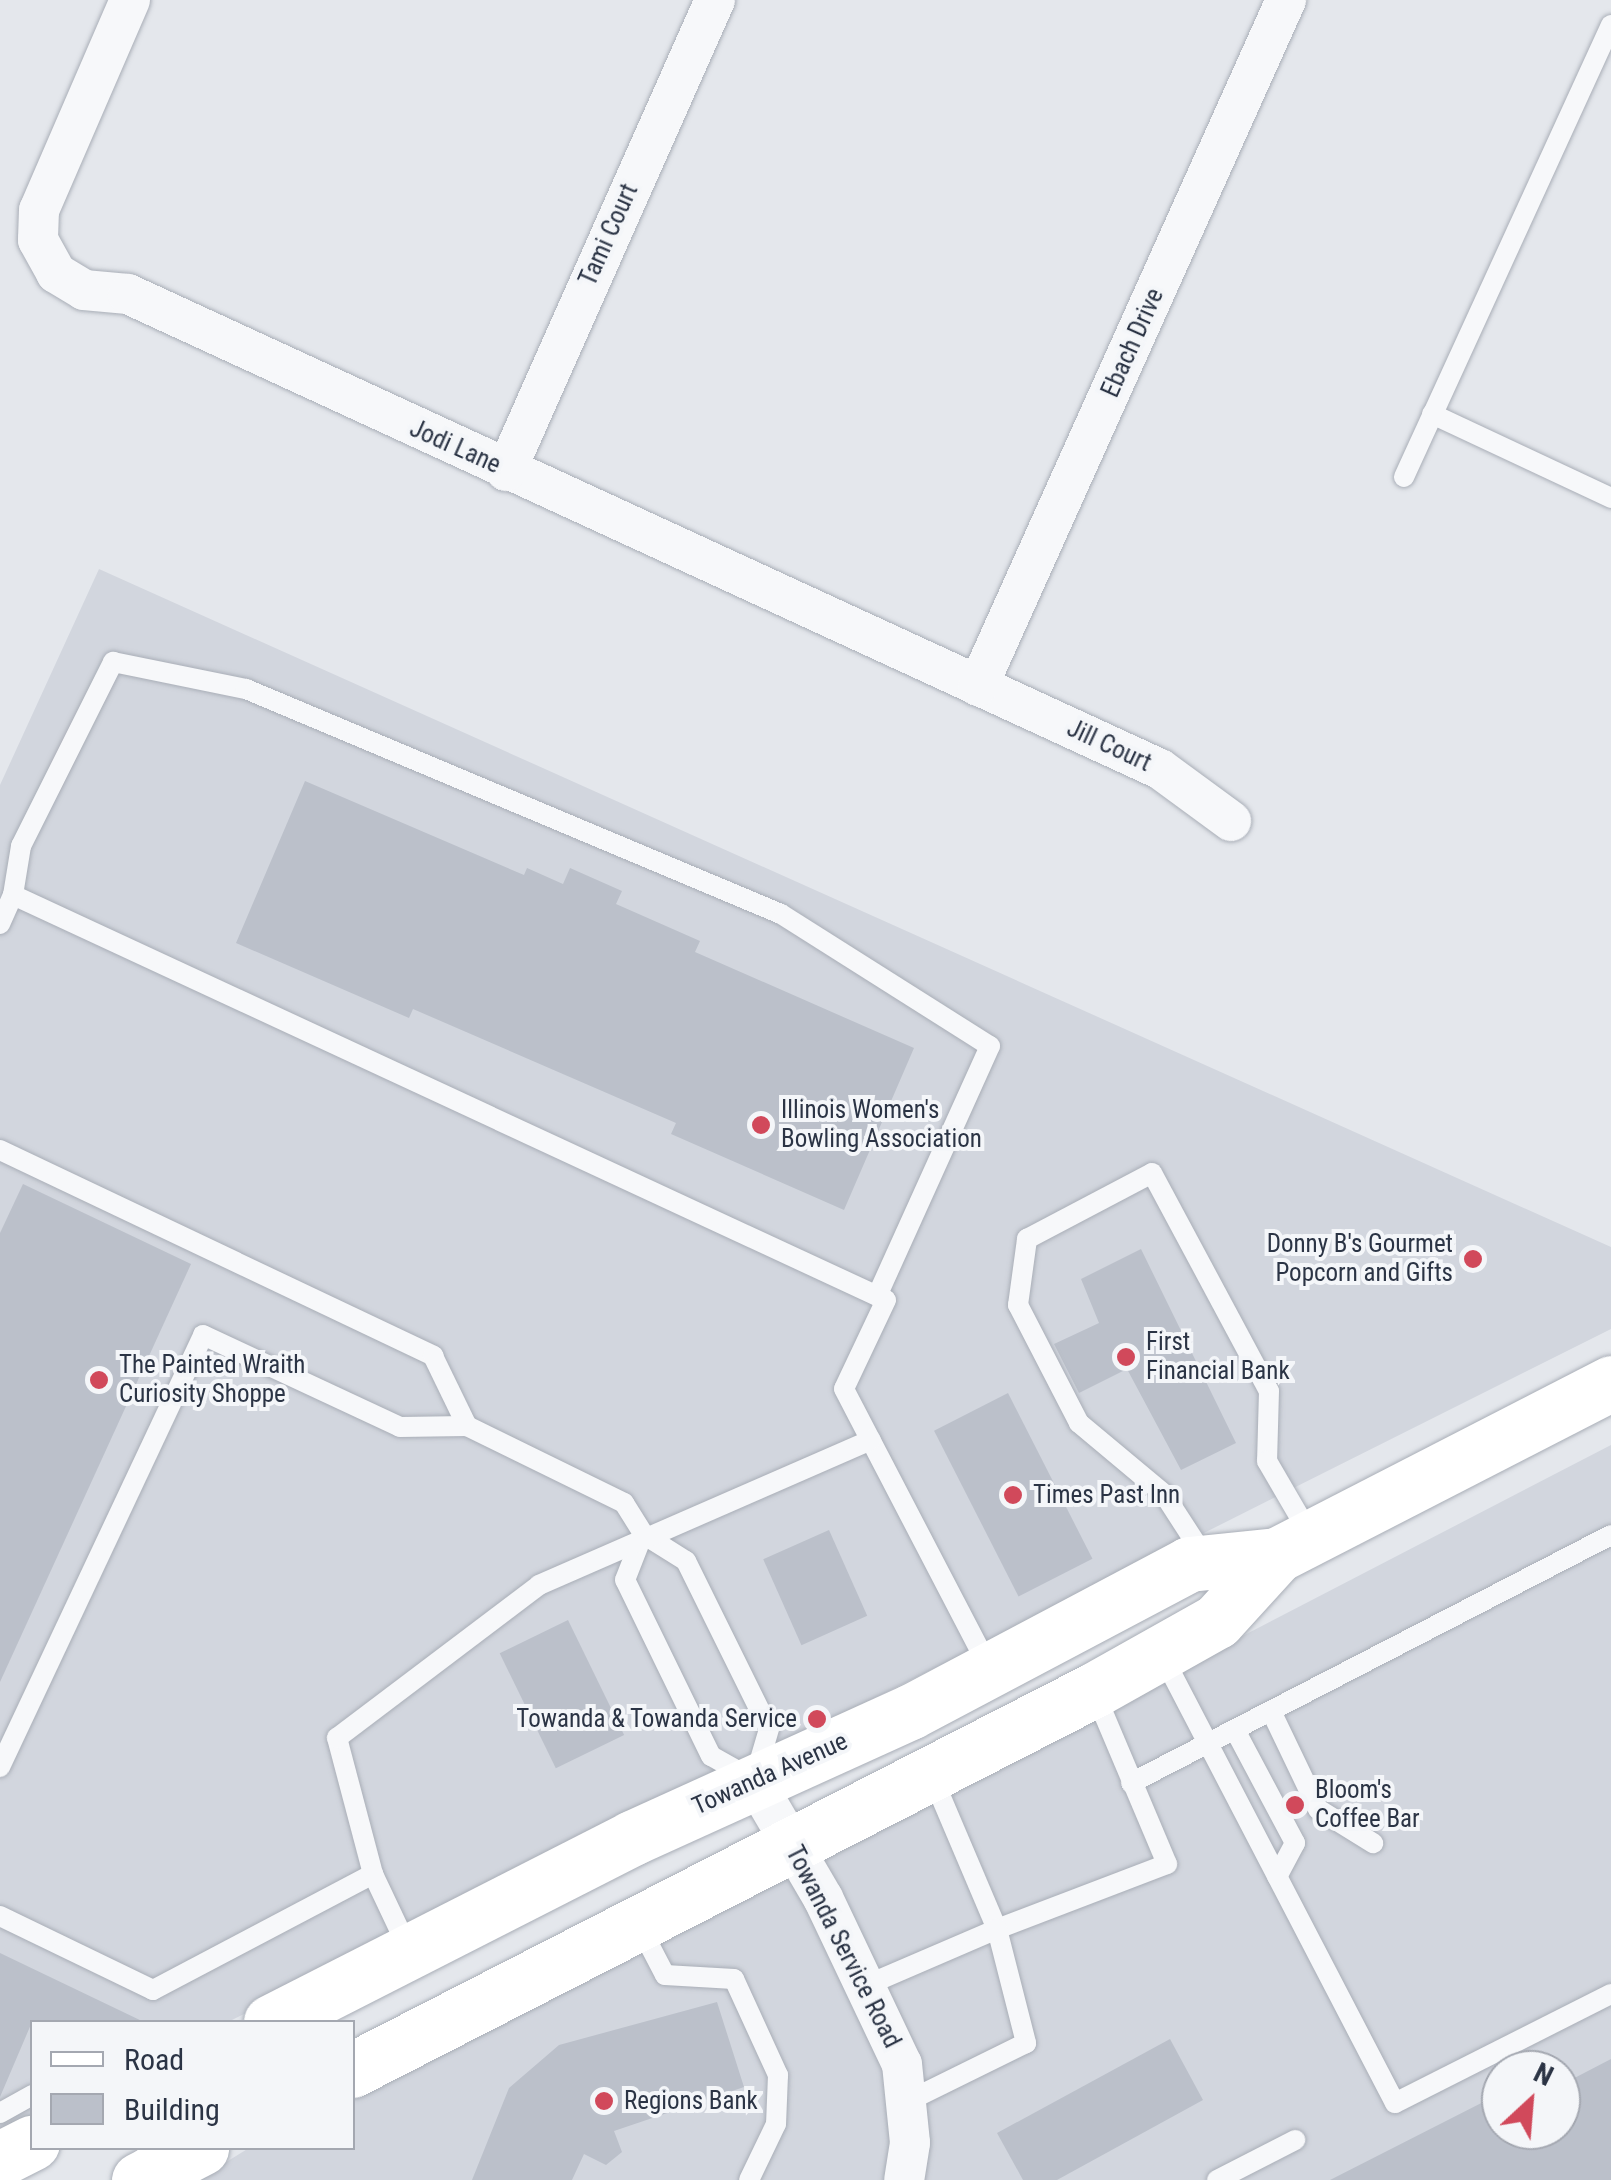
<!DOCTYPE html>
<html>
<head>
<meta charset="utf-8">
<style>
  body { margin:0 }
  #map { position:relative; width:1611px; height:2180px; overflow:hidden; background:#e4e7ec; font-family:"Roboto Condensed",sans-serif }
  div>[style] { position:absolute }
  .built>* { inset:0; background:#d2d6de }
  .building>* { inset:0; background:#bbc0ca; transform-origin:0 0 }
  .roads { filter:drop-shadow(0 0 2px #a9aeb7) drop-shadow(0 0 2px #a9aeb7) }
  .lane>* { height:20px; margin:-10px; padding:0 10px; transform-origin:10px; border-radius:10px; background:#f7f8fa }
  .street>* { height:40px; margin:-20px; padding:0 20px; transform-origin:20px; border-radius:20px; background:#f7f8fa }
  .secondary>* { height:55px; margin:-27.5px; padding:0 27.5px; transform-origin:27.5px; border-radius:27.5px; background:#fff }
  .primary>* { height:55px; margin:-27.5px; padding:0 27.5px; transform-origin:27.5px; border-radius:27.5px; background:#fff }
  .dots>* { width:28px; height:28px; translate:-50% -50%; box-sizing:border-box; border:5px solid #f4f6f9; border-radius:50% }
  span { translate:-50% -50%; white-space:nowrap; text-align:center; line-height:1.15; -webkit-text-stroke:8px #f4f6f9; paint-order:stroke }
  .street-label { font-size:25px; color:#2b3445 }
  .poi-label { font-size:25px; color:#2b3445 }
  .left { translate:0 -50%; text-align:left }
  .right { translate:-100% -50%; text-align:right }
  .legend { position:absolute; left:30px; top:2020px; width:325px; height:130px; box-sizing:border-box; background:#f4f6f9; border:2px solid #a4a8b1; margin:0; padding:12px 18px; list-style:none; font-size:30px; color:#2b3445 }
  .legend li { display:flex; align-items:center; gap:20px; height:50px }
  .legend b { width:50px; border:2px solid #a4a8b1 }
  .north { position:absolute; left:1481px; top:2050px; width:100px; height:100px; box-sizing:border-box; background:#f4f6f9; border:2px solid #a4a8b1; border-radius:50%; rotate:26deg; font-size:28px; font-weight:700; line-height:40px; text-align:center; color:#2b3445 }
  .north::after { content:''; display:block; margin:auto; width:35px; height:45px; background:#d1495b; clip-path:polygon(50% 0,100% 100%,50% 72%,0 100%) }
</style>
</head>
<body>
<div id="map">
  <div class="built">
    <i style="clip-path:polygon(99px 569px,1611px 1247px,1611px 1329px,228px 2022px,32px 2022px,32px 2122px,0 2138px,0 785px)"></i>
    <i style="clip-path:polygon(evenodd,1611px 1445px,1611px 2180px,197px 2180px,249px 2148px,352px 2148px,353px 2097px,1611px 1445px,1501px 2070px,1561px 2070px,1561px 2130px,1501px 2130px,1501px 2070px)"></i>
  </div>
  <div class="building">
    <i style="clip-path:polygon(305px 781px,524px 875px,527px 868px,563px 884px,570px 868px,622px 891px,616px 904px,700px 941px,695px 952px,914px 1048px,844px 1210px,671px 1134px,676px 1123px,413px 1009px,409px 1018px,236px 943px)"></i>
    <i style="clip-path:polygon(23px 1184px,191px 1264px,0 1682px,0 1233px)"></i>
    <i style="clip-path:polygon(1141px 1249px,1236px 1443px,1181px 1470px,1127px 1369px,1079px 1393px,1054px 1344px,1099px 1323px,1081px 1279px)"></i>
    <i style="left:1008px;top:1393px;width:186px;height:83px;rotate:63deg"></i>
    <i style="left:829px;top:1530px;width:94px;height:72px;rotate:66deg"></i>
    <i style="left:568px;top:1620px;width:128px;height:76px;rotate:64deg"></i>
    <i style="clip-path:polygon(0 1953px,144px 2022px,32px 2022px,0 2097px)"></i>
    <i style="clip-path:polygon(717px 2002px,744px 2087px,614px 2131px,622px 2152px,606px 2165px,584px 2154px,572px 2180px,472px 2180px,509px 2088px,559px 2045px)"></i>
    <i style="clip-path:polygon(1170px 2039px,1203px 2100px,1057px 2180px,1023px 2180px,997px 2133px)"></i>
    <i style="clip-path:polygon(1611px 2059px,1611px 2180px,1330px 2180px,1501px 2093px,1501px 2130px,1561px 2130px,1561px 2085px)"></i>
  </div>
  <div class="roads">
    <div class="lane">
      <i style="left:1432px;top:414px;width:198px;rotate:25.1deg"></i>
      <i style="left:1404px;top:477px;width:497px;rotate:-65.4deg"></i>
      <i style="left:13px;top:895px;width:50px;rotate:-80.7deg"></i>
      <i style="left:21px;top:846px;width:206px;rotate:-63.4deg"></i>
      <i style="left:113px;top:662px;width:136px;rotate:11.5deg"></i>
      <i style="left:246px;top:689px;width:580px;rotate:22.81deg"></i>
      <i style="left:781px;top:914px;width:247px;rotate:32.3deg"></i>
      <i style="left:990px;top:1046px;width:274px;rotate:114.3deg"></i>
      <i style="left:0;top:924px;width:32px;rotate:-66deg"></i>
      <i style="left:13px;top:895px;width:962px;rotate:24.89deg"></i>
      <i style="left:886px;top:1300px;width:98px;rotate:115.3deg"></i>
      <i style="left:844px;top:1389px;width:314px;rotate:62.5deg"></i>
      <i style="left:0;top:1150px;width:480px;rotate:25.4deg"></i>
      <i style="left:433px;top:1356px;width:78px;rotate:64.1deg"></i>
      <i style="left:467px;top:1426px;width:175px;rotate:26.1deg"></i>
      <i style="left:624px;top:1503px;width:36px;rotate:58deg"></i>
      <i style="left:643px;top:1534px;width:51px;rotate:32.1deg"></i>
      <i style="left:686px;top:1561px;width:187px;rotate:63.7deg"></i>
      <i style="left:769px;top:1729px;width:53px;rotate:106.4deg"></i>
      <i style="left:754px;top:1780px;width:49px;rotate:-150.8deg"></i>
      <i style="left:711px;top:1756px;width:196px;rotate:-116deg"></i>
      <i style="left:625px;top:1580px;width:49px;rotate:-68.6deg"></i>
      <i style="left:1206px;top:1559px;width:77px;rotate:-122.9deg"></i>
      <i style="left:1164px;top:1494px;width:111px;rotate:-140.1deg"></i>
      <i style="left:1079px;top:1423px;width:133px;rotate:-117.3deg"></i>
      <i style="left:1018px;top:1305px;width:67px;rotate:-82.2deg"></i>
      <i style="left:1027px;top:1239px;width:141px;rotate:-27.8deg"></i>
      <i style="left:1152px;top:1173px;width:247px;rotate:61.8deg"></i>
      <i style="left:1269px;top:1391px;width:70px;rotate:91.6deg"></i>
      <i style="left:1267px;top:1461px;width:86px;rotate:59.8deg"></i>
      <i style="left:1162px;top:1655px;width:505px;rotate:62.52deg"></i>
      <i style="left:1395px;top:2103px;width:242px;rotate:-26.8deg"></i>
      <i style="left:1271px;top:1711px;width:109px;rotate:64.4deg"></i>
      <i style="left:1318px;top:1809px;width:65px;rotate:31.7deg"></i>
      <i style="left:1235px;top:1730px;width:128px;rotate:62deg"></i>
      <i style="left:1295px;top:1843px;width:38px;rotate:118deg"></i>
      <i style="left:0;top:1767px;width:477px;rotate:-64.8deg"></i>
      <i style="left:203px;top:1335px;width:217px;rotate:25deg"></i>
      <i style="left:400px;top:1427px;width:67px;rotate:-0.9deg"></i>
      <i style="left:932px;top:1776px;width:166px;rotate:67deg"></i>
      <i style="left:997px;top:1929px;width:182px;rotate:-20.9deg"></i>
      <i style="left:1167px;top:1864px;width:188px;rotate:-112.9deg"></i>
      <i style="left:1131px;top:1783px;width:540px;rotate:-27.32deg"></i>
      <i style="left:373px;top:1874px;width:141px;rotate:-104.8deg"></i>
      <i style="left:337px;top:1738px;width:253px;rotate:-37.1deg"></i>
      <i style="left:539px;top:1585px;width:362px;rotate:-23.6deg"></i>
      <i style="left:0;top:1916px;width:170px;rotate:25.8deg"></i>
      <i style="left:153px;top:1990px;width:249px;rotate:-27.8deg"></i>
      <i style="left:373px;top:1874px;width:84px;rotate:64.7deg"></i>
      <i style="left:640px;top:1927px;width:54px;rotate:62.5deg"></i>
      <i style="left:665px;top:1975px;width:69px;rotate:3.3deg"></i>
      <i style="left:734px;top:1979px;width:106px;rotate:65.4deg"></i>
      <i style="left:778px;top:2075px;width:49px;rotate:92.3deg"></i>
      <i style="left:776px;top:2124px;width:62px;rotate:115.7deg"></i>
      <i style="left:867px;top:1985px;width:142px;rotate:-23.3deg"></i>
      <i style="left:997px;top:1929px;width:118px;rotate:75.7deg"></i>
      <i style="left:1026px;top:2043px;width:134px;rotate:153.8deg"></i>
      <i style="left:0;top:2113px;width:37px;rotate:-29deg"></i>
      <i style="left:1217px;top:2180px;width:88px;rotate:-27.1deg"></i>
    </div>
    <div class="street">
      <i style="left:130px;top:0;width:229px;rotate:113.4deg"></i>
      <i style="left:39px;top:210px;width:30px;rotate:92deg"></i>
      <i style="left:38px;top:240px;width:38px;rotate:61deg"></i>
      <i style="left:56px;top:273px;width:33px;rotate:31deg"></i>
      <i style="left:84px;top:290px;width:44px;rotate:5.2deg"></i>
      <i style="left:128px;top:294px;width:1136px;rotate:24.72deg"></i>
      <i style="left:1160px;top:769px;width:88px;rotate:36.2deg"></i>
      <i style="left:506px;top:471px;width:515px;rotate:-66.07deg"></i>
      <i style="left:978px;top:686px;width:752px;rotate:-65.82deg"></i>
      <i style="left:754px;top:1780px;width:137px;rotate:59.7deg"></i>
      <i style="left:823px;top:1898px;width:184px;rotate:64.6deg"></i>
      <i style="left:902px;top:2064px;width:79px;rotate:84.2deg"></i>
      <i style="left:910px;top:2143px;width:37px;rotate:99deg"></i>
    </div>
    <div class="secondary">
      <i style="left:271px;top:2022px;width:405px;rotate:-27deg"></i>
      <i style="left:632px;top:1838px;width:305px;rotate:-24.4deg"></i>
      <i style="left:910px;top:1712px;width:316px;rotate:-27.9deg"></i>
      <i style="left:1189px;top:1564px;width:88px;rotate:-5.8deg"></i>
      <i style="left:352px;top:2070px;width:834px;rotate:-27.12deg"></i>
      <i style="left:1094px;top:1690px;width:141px;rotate:-29.3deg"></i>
      <i style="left:1217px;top:1621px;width:89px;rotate:-47.7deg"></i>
      <i style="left:1277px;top:1555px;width:376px;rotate:-27.2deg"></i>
      <i style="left:0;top:2159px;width:36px;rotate:-27deg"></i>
      <i style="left:139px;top:2180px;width:70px;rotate:-27.3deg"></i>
    </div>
    <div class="primary">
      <i style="left:149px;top:2180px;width:9px;rotate:-63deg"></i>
    </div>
  </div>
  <div class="dots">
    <i style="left:761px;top:1125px;background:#d1495b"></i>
    <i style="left:1473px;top:1259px;background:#d1495b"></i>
    <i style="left:1126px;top:1357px;background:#d1495b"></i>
    <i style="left:99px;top:1380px;background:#d1495b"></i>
    <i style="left:1013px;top:1495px;background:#d1495b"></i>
    <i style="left:817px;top:1719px;background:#d1495b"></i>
    <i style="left:1295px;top:1805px;background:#d1495b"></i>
    <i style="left:604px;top:2101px;background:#d1495b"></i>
  </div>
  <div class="street-label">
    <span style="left:609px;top:235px;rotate:-66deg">Tami Court</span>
    <span style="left:1133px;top:343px;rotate:-66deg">Ebach Drive</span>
    <span style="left:455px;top:447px;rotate:24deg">Jodi Lane</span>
    <span style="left:1109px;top:746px;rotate:25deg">Jill Court</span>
    <span style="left:770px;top:1774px;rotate:-24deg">Towanda Avenue</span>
    <span style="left:843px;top:1947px;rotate:63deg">Towanda Service Road</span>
  </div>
  <div class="poi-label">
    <span class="left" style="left:781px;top:1125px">Illinois Women's<br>Bowling Association</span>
    <span class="right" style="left:1453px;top:1259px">Donny B's Gourmet<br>Popcorn and Gifts</span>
    <span class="left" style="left:1146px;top:1357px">First<br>Financial Bank</span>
    <span class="left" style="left:119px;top:1380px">The Painted Wraith<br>Curiosity Shoppe</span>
    <span class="left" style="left:1033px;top:1495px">Times Past Inn</span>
    <span class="right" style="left:797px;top:1719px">Towanda &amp; Towanda Service</span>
    <span class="left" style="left:1315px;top:1805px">Bloom's<br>Coffee Bar</span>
    <span class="left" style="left:624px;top:2101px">Regions Bank</span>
  </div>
  <ul class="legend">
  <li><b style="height:12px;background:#fff"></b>Road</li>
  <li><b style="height:28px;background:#bbc0ca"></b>Building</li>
  </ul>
  <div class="north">N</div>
</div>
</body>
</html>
